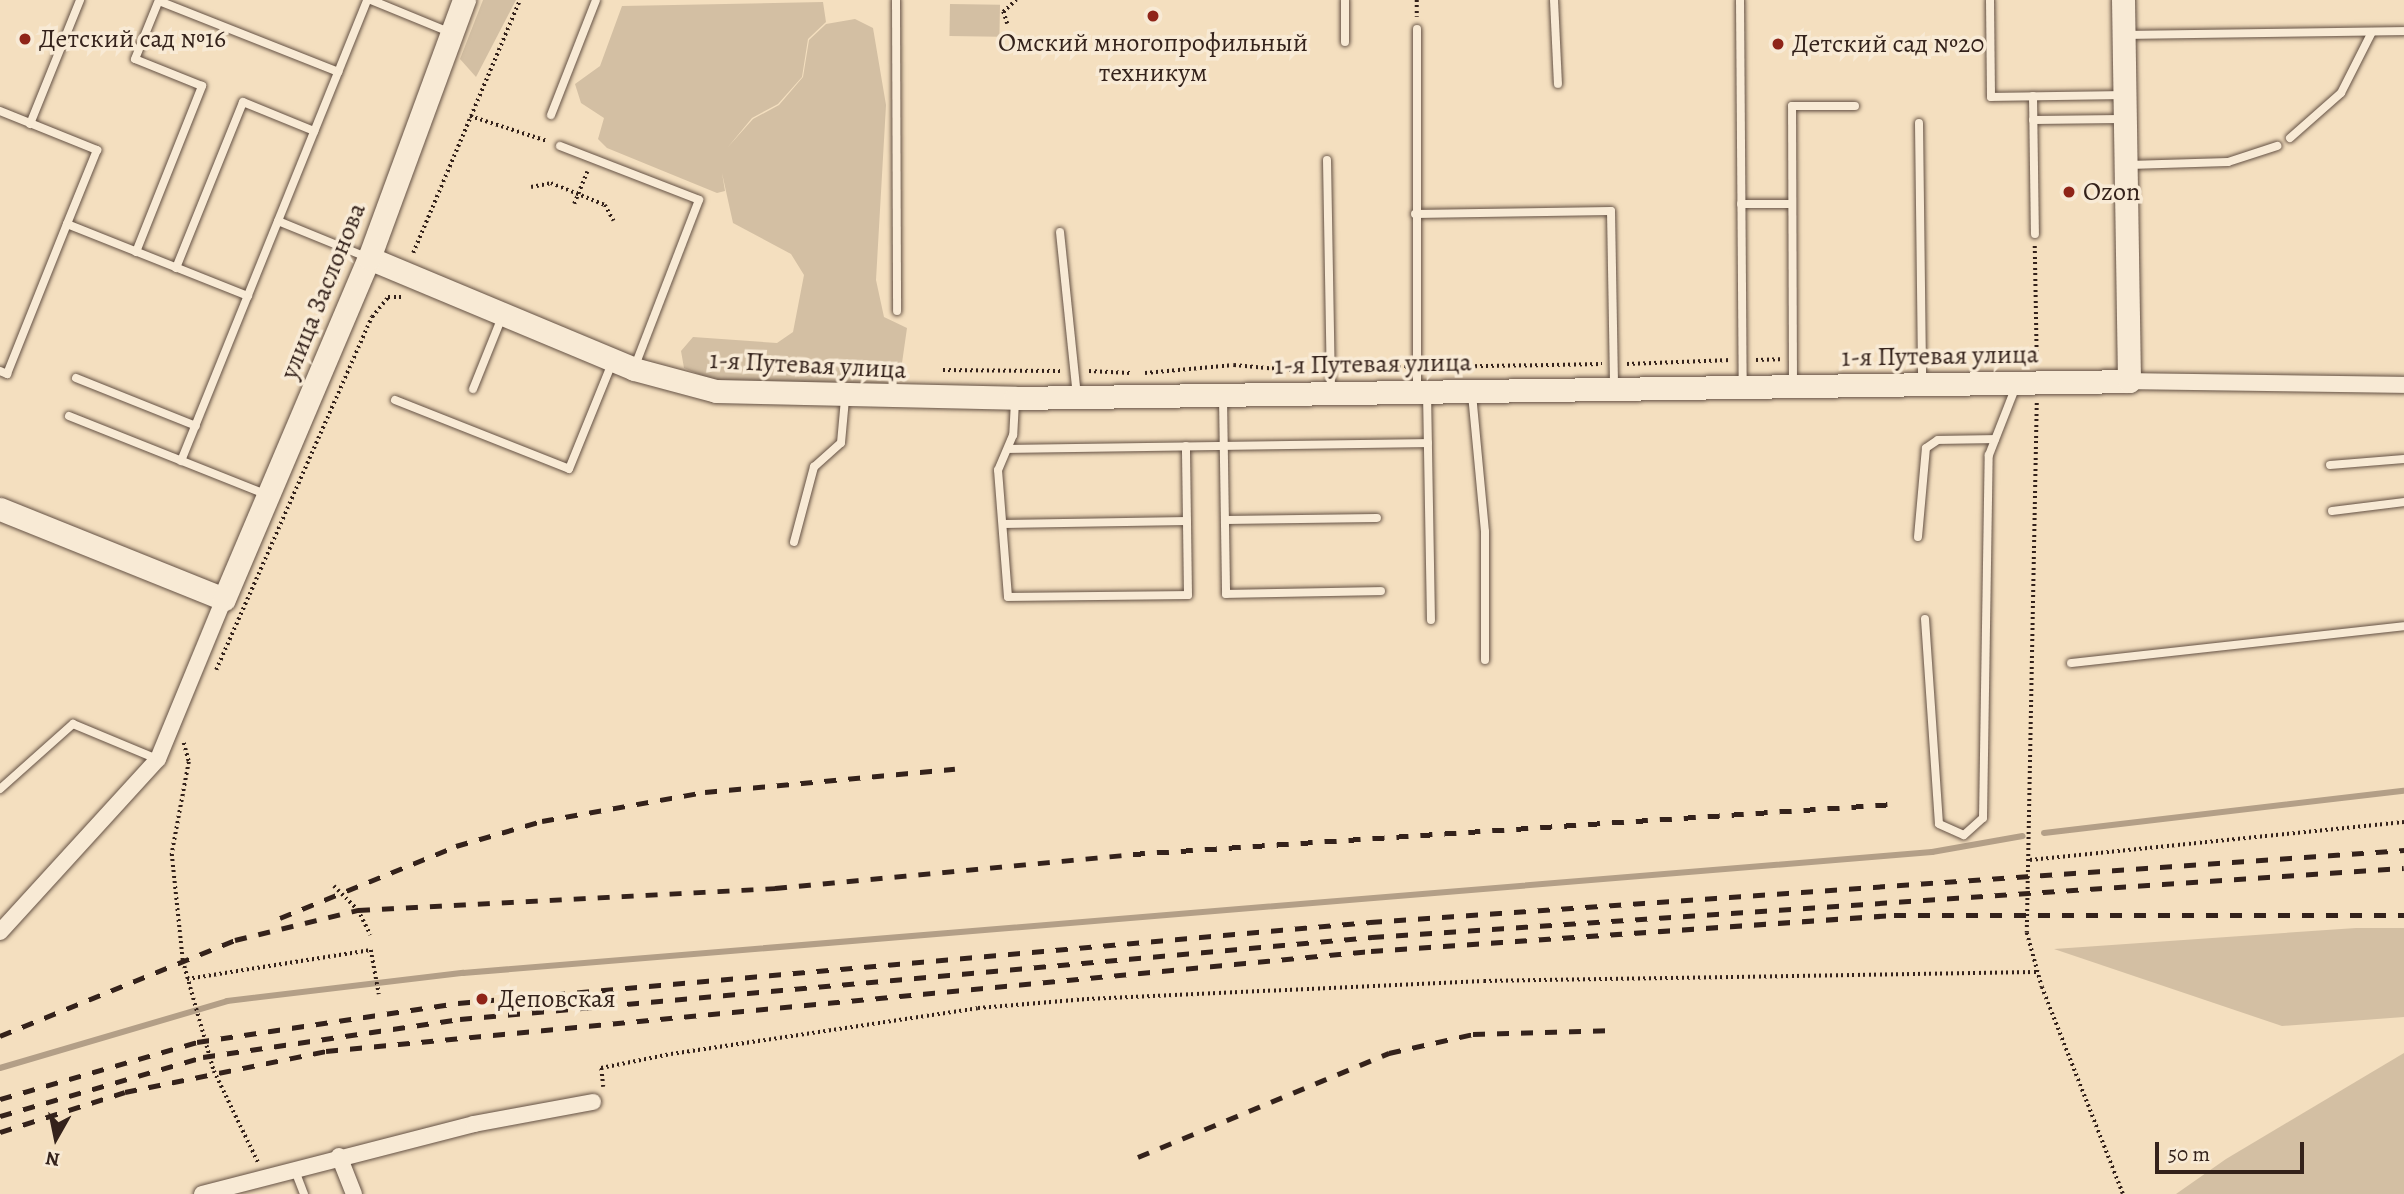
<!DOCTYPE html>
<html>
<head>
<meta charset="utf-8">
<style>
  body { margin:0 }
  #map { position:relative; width:2404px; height:1194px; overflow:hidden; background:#f4dfbf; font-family:Alegreya,serif }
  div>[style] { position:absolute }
  .green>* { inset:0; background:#d3bfa3; transform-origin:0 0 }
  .stream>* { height:6px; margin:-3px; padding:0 3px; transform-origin:3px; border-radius:3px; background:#b39f87 }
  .path>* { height:3.5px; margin-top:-1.75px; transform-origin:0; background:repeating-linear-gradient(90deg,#34221b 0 2px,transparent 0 5.5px) }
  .roads { filter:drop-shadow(0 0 2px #645144) drop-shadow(0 0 2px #645144) }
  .lane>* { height:8px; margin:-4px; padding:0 4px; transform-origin:4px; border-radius:4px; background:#f8ead5 }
  .street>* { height:16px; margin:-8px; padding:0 8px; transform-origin:8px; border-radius:8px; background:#f8ead5 }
  .secondary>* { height:23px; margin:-11.5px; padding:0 11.5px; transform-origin:11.5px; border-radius:11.5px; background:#f8ead5 }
  .rail>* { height:5px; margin-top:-2.5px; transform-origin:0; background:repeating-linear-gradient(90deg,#34221b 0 12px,transparent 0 24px) }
  .dots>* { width:19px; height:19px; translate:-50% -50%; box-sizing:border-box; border:4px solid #f8ead5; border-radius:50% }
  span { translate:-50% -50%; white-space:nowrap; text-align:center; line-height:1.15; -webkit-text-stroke:7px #f8ead5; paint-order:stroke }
  .poi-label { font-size:26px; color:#34221b }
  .left { translate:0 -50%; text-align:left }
  .street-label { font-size:26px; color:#34221b }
  .north { position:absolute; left:21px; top:1103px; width:70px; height:70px; -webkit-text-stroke:5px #f8ead5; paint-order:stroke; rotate:189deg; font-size:19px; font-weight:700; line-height:28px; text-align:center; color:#34221b }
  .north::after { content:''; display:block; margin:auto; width:24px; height:32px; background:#34221b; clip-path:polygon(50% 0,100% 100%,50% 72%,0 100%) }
  .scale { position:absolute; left:2155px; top:1142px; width:149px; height:32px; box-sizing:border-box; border:4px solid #34221b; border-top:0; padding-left:9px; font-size:21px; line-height:24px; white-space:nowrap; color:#34221b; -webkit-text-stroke:5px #f8ead5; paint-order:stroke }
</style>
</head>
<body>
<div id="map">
  <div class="green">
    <i style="clip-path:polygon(483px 0,516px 0,476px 77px,460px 59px)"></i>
    <i style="clip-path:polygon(823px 2px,826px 22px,808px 39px,802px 77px,778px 104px,752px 118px,728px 147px,753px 119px,779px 105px,803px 77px,809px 40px,826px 24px,855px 19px,873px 28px,886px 105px,876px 280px,884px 317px,907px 328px,900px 377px,885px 388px,717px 382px,684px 368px,681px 351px,693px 337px,777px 343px,793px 332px,804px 275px,791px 254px,733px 223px,722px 173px,725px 191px,717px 193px,607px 148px,598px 139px,604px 118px,581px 103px,575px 84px,600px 66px,622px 6px)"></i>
    <i style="left:950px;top:4px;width:50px;height:32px;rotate:1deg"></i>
    <i style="clip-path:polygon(2356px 928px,2404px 928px,2404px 1017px,2282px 1026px,2054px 949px)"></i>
    <i style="clip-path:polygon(2404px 1053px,2404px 1194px,2176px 1194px,2226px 1159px)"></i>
  </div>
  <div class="stream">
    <i style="left:2044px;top:833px;width:362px;rotate:-6.7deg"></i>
    <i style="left:0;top:1068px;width:237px;rotate:-16.4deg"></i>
    <i style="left:227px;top:1001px;width:238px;rotate:-6.8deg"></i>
    <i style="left:463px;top:973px;width:1474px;rotate:-4.71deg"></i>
    <i style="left:1932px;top:852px;width:92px;rotate:-10deg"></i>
  </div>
  <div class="path">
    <i style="left:1417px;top:0;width:17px;rotate:90deg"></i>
    <i style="left:1007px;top:24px;width:13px;rotate:-108deg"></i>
    <i style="left:1003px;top:12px;width:18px;rotate:-43deg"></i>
    <i style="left:470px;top:116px;width:81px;rotate:18deg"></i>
    <i style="left:531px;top:187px;width:20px;rotate:-11deg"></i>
    <i style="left:551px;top:183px;width:58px;rotate:22.2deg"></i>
    <i style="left:605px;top:205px;width:18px;rotate:61deg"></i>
    <i style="left:574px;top:204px;width:35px;rotate:-68deg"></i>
    <i style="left:2035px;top:246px;width:118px;rotate:89deg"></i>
    <i style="left:413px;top:253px;width:275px;rotate:-67.1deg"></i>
    <i style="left:1756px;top:360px;width:24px;rotate:-2deg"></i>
    <i style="left:1627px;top:364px;width:104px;rotate:-2.2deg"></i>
    <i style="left:1431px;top:367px;width:171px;rotate:-1deg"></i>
    <i style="left:1344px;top:369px;width:62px;rotate:-1.8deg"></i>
    <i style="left:943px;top:370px;width:117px;rotate:0.5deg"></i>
    <i style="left:1089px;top:371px;width:41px;rotate:2.8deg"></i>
    <i style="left:1145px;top:373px;width:89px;rotate:-5.1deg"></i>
    <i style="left:1234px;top:365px;width:67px;rotate:5.1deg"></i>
    <i style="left:2037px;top:403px;width:530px;rotate:91.08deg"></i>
    <i style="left:2027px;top:933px;width:56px;rotate:74.5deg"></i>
    <i style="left:2042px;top:987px;width:222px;rotate:68.6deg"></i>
    <i style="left:216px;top:670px;width:386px;rotate:-66.2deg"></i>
    <i style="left:372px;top:317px;width:26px;rotate:-51deg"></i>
    <i style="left:388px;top:297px;width:14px"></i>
    <i style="left:184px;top:743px;width:20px;rotate:75deg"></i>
    <i style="left:189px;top:762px;width:94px;rotate:100.5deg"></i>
    <i style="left:172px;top:854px;width:108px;rotate:84.1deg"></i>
    <i style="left:183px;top:961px;width:114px;rotate:74.3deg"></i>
    <i style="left:214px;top:1071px;width:101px;rotate:64.2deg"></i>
    <i style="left:2030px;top:860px;width:376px;rotate:-5.8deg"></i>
    <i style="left:334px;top:886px;width:34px;rotate:45deg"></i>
    <i style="left:358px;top:910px;width:28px;rotate:63deg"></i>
    <i style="left:187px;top:979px;width:186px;rotate:-9deg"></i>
    <i style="left:371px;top:950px;width:45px;rotate:79.7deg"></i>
    <i style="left:603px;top:1087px;width:19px;rotate:-96deg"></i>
    <i style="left:601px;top:1068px;width:71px;rotate:-11.3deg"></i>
    <i style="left:671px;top:1054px;width:310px;rotate:-8.5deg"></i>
    <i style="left:978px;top:1008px;width:109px;rotate:-4.7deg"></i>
    <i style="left:1087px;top:999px;width:397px;rotate:-2.6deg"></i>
    <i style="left:1484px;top:981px;width:553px;rotate:-0.93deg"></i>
  </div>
  <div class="roads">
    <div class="lane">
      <i style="left:371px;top:0;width:84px;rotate:22.3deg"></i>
      <i style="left:896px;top:0;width:311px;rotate:89.8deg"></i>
      <i style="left:1345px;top:0;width:42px;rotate:90deg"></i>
      <i style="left:1554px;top:0;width:84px;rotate:87.3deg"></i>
      <i style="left:1740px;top:0;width:384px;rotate:89.6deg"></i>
      <i style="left:1990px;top:0;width:97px;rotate:89.4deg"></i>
      <i style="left:1991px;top:97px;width:131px;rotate:-0.9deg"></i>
      <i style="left:159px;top:1px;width:193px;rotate:21.6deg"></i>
      <i style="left:1417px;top:29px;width:361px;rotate:90deg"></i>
      <i style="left:2127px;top:35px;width:277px;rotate:-0.8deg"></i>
      <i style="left:2033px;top:96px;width:138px;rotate:89.2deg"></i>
      <i style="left:0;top:111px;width:105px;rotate:21.9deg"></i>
      <i style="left:97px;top:150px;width:80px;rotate:112.1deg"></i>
      <i style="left:67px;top:224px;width:195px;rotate:21.7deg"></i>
      <i style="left:551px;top:115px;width:123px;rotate:-68.6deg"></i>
      <i style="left:2033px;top:120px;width:88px;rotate:-0.7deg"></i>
      <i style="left:1919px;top:123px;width:258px;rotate:89.3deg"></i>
      <i style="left:30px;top:124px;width:134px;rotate:-68deg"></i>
      <i style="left:2290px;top:138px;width:68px;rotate:-41.4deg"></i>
      <i style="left:2341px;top:93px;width:68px;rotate:-63.1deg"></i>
      <i style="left:560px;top:146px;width:149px;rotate:21.2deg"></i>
      <i style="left:699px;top:200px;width:178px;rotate:111.1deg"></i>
      <i style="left:1327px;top:160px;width:230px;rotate:89deg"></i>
      <i style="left:2129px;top:165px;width:99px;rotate:-1.7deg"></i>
      <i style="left:2228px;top:162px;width:52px;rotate:-18.1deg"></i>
      <i style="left:1741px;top:204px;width:51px"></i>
      <i style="left:1415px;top:214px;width:196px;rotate:-0.9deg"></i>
      <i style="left:1611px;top:211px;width:175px;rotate:89deg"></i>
      <i style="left:278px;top:221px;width:95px;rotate:22.2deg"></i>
      <i style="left:1060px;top:232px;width:165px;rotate:84.1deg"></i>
      <i style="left:136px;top:252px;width:179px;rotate:-68.3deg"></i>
      <i style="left:202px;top:86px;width:72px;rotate:-158.1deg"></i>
      <i style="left:135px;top:59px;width:64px;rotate:-67.9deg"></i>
      <i style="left:176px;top:268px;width:179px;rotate:-68deg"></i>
      <i style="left:243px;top:102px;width:77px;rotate:22.2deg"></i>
      <i style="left:0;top:371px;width:8px;rotate:23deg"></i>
      <i style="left:7px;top:374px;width:162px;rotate:-68.2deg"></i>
      <i style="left:76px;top:378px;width:129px;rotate:21.8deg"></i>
      <i style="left:1793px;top:383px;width:277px;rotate:-90.2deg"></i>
      <i style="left:1792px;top:106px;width:63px"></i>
      <i style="left:473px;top:389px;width:78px;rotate:-68.1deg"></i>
      <i style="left:1427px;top:392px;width:228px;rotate:89deg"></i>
      <i style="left:1472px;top:394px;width:139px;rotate:84.6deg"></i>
      <i style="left:1485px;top:532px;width:128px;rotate:90deg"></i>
      <i style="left:1223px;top:398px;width:196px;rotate:89.1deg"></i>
      <i style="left:1226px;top:594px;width:155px;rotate:-1.1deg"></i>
      <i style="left:395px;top:400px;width:187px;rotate:21.6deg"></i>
      <i style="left:569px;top:469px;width:114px;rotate:-67.9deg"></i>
      <i style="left:1015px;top:401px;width:34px;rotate:93deg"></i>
      <i style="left:1013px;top:435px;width:38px;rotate:113deg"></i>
      <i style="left:998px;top:470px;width:127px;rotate:85.5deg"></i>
      <i style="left:1008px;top:597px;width:180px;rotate:-0.6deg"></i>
      <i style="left:1188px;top:595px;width:149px;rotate:-90.8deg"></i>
      <i style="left:69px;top:416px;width:211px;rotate:21.7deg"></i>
      <i style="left:1008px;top:449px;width:420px;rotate:-0.8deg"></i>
      <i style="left:181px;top:461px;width:497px;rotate:-68deg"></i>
      <i style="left:2330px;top:465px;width:74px;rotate:-4.6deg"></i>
      <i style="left:2332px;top:511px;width:73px;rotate:-7.1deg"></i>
      <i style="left:1225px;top:520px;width:152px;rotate:-0.8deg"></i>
      <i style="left:1003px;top:524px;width:184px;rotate:-0.9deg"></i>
      <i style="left:1918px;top:537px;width:89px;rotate:-84.9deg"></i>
      <i style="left:1926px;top:448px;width:14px;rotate:-34deg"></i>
      <i style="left:1938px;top:440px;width:57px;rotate:-1deg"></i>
      <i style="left:794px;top:542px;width:78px;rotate:-75.1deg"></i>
      <i style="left:814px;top:467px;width:36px;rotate:-42deg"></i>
      <i style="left:841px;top:443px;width:44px;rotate:-84.8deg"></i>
      <i style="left:1925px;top:619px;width:205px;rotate:86.1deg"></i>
      <i style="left:1939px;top:824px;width:27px;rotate:24deg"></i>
      <i style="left:1964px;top:835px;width:25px;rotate:-42deg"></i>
      <i style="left:1983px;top:818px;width:363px;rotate:-89.1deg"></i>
      <i style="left:1989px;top:455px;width:74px;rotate:-68.6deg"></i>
      <i style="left:2071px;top:663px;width:335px;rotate:-6.3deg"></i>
      <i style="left:0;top:789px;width:98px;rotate:-41.7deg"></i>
      <i style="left:73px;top:724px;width:91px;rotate:22.6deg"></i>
      <i style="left:294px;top:1168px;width:28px;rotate:69deg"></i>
    </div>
    <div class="street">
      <i style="left:2129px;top:381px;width:275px;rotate:0.8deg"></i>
      <i style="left:0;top:932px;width:234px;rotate:-47.6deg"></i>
      <i style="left:158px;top:759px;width:173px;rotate:-67.6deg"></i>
      <i style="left:339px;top:1156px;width:41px;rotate:68.5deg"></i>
      <i style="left:202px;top:1194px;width:281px;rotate:-14.4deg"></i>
      <i style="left:474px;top:1124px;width:121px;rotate:-10.5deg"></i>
    </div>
    <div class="secondary">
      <i style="left:369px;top:258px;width:287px;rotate:22.7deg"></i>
      <i style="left:634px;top:369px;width:85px;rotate:15deg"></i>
      <i style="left:716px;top:391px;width:299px;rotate:1.3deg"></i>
      <i style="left:1015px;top:398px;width:1114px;rotate:-0.87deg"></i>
      <i style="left:2129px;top:381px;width:381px;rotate:-90.9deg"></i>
      <i style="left:0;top:509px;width:241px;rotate:21.9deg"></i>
      <i style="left:224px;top:599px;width:371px;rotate:-67deg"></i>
      <i style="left:369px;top:258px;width:275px;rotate:-69.8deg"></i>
    </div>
  </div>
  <div class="rail">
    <i style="left:280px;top:918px;width:190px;rotate:-22.2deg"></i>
    <i style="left:456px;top:846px;width:90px;rotate:-16.2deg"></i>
    <i style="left:542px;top:821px;width:166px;rotate:-10.1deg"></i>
    <i style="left:705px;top:792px;width:251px;rotate:-5.3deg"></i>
    <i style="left:0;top:1036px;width:254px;rotate:-22.2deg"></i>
    <i style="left:235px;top:940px;width:127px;rotate:-13.7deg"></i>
    <i style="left:358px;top:910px;width:418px;rotate:-3deg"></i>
    <i style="left:775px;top:888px;width:360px;rotate:-5.4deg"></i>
    <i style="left:1133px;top:854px;width:762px;rotate:-3.76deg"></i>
    <i style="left:0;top:1099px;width:205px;rotate:-16.1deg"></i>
    <i style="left:197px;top:1042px;width:264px;rotate:-8.5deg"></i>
    <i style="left:458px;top:1003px;width:916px;rotate:-5.08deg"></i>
    <i style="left:1370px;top:922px;width:1037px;rotate:-3.98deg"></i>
    <i style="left:0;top:1116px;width:211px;rotate:-16.2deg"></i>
    <i style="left:203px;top:1057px;width:260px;rotate:-8.4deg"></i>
    <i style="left:460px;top:1019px;width:916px;rotate:-5.14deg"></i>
    <i style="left:1372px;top:937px;width:1034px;rotate:-3.83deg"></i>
    <i style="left:0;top:1132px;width:131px;rotate:-17.7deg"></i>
    <i style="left:125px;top:1092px;width:205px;rotate:-11.5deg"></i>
    <i style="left:326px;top:1051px;width:1050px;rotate:-5.47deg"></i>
    <i style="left:1371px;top:951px;width:524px;rotate:-3.94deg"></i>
    <i style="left:1894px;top:915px;width:510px"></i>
    <i style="left:1138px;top:1157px;width:272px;rotate:-22.5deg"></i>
    <i style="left:1389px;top:1053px;width:86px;rotate:-12.7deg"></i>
    <i style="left:1473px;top:1034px;width:144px;rotate:-1.6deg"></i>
  </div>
  <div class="dots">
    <i style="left:1153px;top:16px;background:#8f2418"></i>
    <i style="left:25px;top:39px;background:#8f2418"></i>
    <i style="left:1778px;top:44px;background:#8f2418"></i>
    <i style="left:2069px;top:192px;background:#8f2418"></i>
    <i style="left:482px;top:999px;background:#8f2418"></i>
  </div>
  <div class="poi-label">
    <span class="left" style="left:39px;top:39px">Детский сад №16</span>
    <span style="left:1153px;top:58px">Омский многопрофильный<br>техникум</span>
    <span class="left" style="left:1792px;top:44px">Детский сад №20</span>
    <span class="left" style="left:2083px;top:192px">Ozon</span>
    <span class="left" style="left:498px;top:999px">Деповская</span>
  </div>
  <div class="street-label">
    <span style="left:323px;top:291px;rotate:-68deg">улица Заслонова</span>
    <span style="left:1940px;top:356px;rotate:-1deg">1-я Путевая улица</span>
    <span style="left:1373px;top:364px;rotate:-1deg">1-я Путевая улица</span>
    <span style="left:808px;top:365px;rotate:3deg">1-я Путевая улица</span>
  </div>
  <div class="north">N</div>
  <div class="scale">50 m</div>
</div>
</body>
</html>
